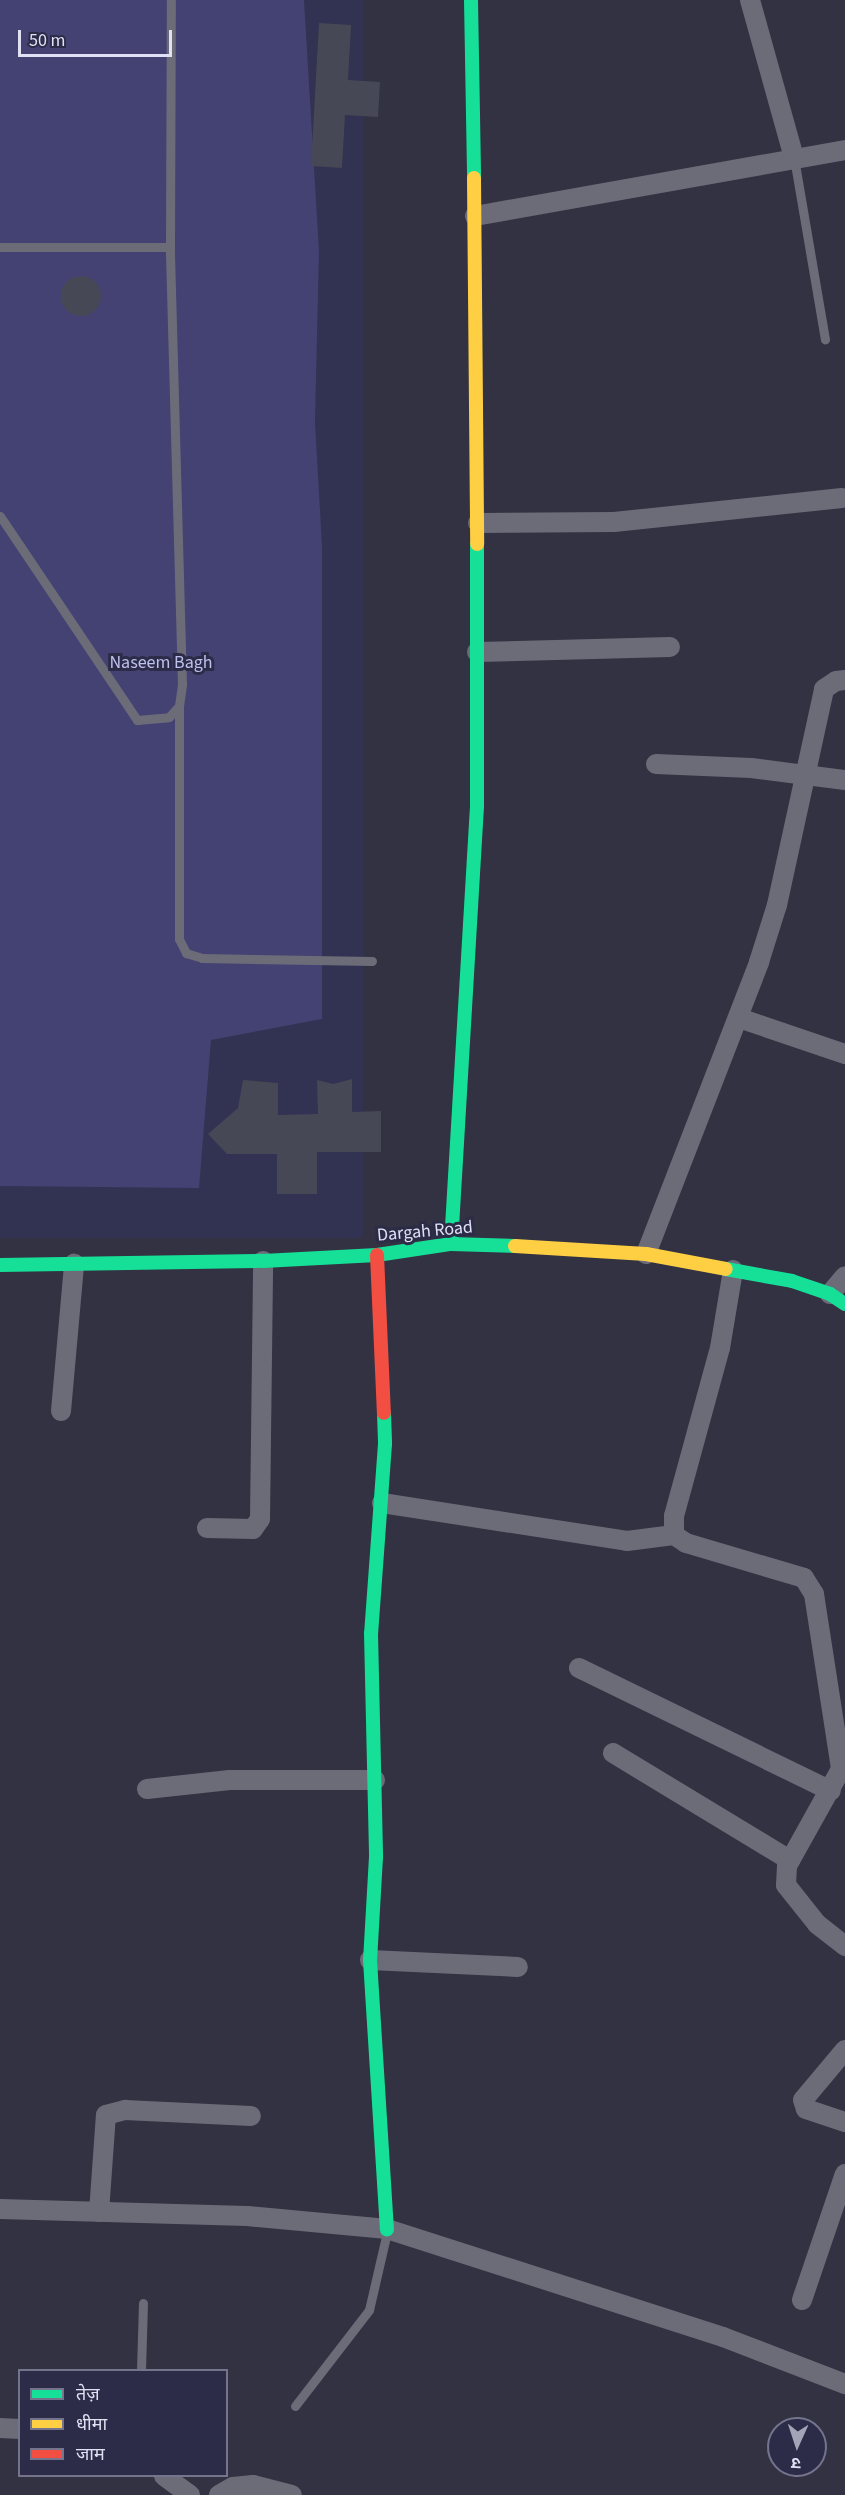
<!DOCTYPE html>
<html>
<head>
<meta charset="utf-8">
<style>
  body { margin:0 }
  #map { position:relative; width:845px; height:2495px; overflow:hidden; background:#323242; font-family:"Source Sans 3","Noto Sans Devanagari",sans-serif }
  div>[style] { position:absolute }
  .built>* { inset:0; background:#323252; transform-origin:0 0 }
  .green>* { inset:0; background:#434273 }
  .building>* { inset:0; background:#474855 }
  .round { border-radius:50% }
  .lane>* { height:9px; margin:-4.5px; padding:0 4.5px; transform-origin:4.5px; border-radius:4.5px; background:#6c6c79 }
  .street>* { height:20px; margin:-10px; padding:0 10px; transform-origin:10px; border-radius:10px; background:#6c6c79 }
  .fast>* { height:14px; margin:-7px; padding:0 7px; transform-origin:7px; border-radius:7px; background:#16e098 }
  .slow>* { height:14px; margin:-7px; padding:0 7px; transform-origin:7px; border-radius:7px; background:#ffcf43 }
  .jam>* { height:14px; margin:-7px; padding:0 7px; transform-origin:7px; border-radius:7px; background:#f24e42 }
  span { translate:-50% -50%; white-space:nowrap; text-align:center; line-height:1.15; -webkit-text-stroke:6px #2c2c48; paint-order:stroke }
  .park-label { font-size:18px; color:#bec0ed }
  .street-label { font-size:18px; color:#e0e1f3 }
  .legend { position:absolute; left:18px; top:2369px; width:210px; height:108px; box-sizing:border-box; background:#2c2c48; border:2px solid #74748c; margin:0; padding:8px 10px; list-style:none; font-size:18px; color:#e0e1f3 }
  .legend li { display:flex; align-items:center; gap:12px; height:30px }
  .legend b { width:30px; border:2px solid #74748c }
  .north { position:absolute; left:767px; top:2417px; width:60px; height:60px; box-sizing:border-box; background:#2c2c48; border:2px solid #74748c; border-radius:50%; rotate:183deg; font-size:16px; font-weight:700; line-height:24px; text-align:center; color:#e0e1f3 }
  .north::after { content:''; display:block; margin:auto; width:21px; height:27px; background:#a3a4b5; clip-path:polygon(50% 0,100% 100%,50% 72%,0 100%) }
  .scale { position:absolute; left:18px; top:30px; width:154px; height:27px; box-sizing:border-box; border:3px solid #e0e1f3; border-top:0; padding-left:8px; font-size:18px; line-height:21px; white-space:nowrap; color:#e0e1f3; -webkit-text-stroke:4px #2c2c48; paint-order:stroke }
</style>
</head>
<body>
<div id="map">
  <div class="built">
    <i style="left:0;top:0;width:363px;height:1238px"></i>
  </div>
  <div class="green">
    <i style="clip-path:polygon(0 0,304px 0,319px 251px,315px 422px,322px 546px,322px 1019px,211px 1040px,199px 1188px,0 1186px)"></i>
  </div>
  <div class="building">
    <i style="clip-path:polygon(319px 23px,351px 25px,348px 80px,380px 82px,378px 117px,345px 115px,342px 168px,311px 166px)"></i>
    <i class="round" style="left:61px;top:276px;width:40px;height:40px"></i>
    <i style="clip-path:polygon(352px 1079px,352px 1112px,381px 1111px,381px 1152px,317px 1152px,317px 1194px,277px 1194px,277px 1154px,227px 1154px,208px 1134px,238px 1108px,243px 1080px,278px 1083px,278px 1115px,318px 1114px,317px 1080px,333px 1084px)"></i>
  </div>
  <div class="lane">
    <i style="left:794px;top:158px;width:184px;rotate:80.3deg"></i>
    <i style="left:0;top:247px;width:170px"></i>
    <i style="left:0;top:516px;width:246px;rotate:56.1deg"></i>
    <i style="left:137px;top:720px;width:32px;rotate:-5deg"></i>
    <i style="left:169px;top:717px;width:15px;rotate:-48deg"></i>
    <i style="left:179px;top:706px;width:22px;rotate:-82deg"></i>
    <i style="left:182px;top:684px;width:437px;rotate:-91.6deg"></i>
    <i style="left:170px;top:247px;width:247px;rotate:-89.8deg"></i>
    <i style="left:179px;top:706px;width:233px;rotate:90deg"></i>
    <i style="left:179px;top:939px;width:16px;rotate:63deg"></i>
    <i style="left:186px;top:953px;width:17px;rotate:17deg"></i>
    <i style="left:202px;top:958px;width:170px;rotate:1deg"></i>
    <i style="left:141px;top:2370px;width:67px;rotate:-88.3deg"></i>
    <i style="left:295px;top:2406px;width:121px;rotate:-52.4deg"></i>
    <i style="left:369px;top:2310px;width:80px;rotate:-77deg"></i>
  </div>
  <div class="street">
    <i style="left:750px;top:0;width:164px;rotate:74.4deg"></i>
    <i style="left:475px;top:216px;width:376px;rotate:-10.1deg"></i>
    <i style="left:478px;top:523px;width:136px;rotate:-0.4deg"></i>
    <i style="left:614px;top:522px;width:229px;rotate:-6deg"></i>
    <i style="left:477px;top:652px;width:193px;rotate:-1.5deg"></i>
    <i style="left:656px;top:764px;width:95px;rotate:2.4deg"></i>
    <i style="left:751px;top:768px;width:95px;rotate:7.3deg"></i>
    <i style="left:739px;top:1018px;width:112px;rotate:18.8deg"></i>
    <i style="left:646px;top:1254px;width:313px;rotate:-68.8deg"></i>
    <i style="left:759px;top:962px;width:60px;rotate:-72.5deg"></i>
    <i style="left:777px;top:905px;width:221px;rotate:-77.7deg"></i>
    <i style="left:824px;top:689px;width:14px;rotate:-34deg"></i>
    <i style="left:836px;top:681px;width:9px;rotate:-6deg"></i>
    <i style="left:830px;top:1294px;width:23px;rotate:-50deg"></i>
    <i style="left:61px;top:1411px;width:148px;rotate:-84.9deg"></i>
    <i style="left:382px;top:1503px;width:248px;rotate:8.8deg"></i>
    <i style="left:627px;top:1541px;width:47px;rotate:-7.3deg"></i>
    <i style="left:674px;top:1535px;width:14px;rotate:34deg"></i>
    <i style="left:686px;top:1543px;width:123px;rotate:16.5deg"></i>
    <i style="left:804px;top:1578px;width:19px;rotate:58deg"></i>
    <i style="left:814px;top:1594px;width:177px;rotate:81.2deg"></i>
    <i style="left:841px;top:1769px;width:111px;rotate:119.1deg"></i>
    <i style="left:787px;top:1866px;width:19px;rotate:93deg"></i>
    <i style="left:786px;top:1885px;width:50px;rotate:51.5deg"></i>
    <i style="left:817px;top:1924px;width:36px;rotate:38deg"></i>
    <i style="left:207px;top:1528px;width:46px;rotate:1.2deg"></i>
    <i style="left:253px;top:1529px;width:12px;rotate:-55deg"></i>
    <i style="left:260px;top:1519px;width:258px;rotate:-89.3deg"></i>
    <i style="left:674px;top:1535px;width:19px;rotate:-90deg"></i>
    <i style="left:674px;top:1516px;width:174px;rotate:-74.7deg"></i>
    <i style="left:720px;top:1348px;width:79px;rotate:-80.5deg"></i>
    <i style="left:579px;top:1668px;width:280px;rotate:26deg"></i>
    <i style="left:613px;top:1753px;width:207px;rotate:31.2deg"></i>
    <i style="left:147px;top:1789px;width:83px;rotate:-6.2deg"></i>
    <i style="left:230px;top:1780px;width:145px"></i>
    <i style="left:370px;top:1960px;width:148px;rotate:2.7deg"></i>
    <i style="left:845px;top:2050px;width:65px;rotate:130deg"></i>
    <i style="left:803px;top:2100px;width:9px;rotate:72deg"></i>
    <i style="left:806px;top:2109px;width:41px;rotate:18.4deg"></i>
    <i style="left:0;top:2209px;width:247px;rotate:1.6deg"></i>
    <i style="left:247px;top:2216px;width:141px;rotate:5.3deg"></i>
    <i style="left:387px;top:2229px;width:353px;rotate:17.8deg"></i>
    <i style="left:723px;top:2337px;width:131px;rotate:21.1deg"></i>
    <i style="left:99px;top:2212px;width:97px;rotate:-85.9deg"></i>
    <i style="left:106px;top:2115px;width:20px;rotate:-15deg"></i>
    <i style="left:125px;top:2110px;width:126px;rotate:2.7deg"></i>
    <i style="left:802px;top:2300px;width:133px;rotate:-71.2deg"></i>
    <i style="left:0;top:2428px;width:20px;rotate:3deg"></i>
    <i style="left:164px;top:2476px;width:32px;rotate:36deg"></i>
    <i style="left:219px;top:2495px;width:16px;rotate:-30deg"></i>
    <i style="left:233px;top:2487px;width:20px;rotate:-6deg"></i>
    <i style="left:253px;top:2485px;width:40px;rotate:14.4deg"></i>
  </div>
  <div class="fast">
    <i style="left:471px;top:0;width:178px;rotate:89deg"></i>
    <i style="left:451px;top:1244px;width:439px;rotate:-86.6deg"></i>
    <i style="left:477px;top:806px;width:262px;rotate:-90deg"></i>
    <i style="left:0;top:1265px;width:263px;rotate:-0.9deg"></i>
    <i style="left:263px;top:1261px;width:114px;rotate:-3deg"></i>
    <i style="left:377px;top:1255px;width:75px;rotate:-8.5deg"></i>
    <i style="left:451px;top:1244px;width:64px;rotate:1.8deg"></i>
    <i style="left:726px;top:1269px;width:67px;rotate:10.3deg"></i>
    <i style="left:792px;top:1281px;width:40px;rotate:18.9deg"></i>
    <i style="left:830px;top:1294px;width:18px;rotate:34deg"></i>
    <i style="left:384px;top:1413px;width:31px;rotate:88deg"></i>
    <i style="left:385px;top:1444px;width:190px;rotate:94.2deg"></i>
    <i style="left:371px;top:1633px;width:224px;rotate:88.7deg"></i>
    <i style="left:376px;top:1857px;width:103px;rotate:93.3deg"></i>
    <i style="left:370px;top:1960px;width:270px;rotate:86.4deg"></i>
  </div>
  <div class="slow">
    <i style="left:474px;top:178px;width:366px;rotate:89.5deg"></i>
    <i style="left:515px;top:1246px;width:131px;rotate:3.5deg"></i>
    <i style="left:646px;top:1254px;width:81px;rotate:10.6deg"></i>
  </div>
  <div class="jam">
    <i style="left:377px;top:1255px;width:158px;rotate:87.5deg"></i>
  </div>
  <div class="park-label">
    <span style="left:161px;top:663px">Naseem Bagh</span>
  </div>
  <div class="street-label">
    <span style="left:425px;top:1232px;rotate:-5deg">Dargah Road</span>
  </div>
  <ul class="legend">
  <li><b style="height:8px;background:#16e098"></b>तेज़</li>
  <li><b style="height:8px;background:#ffcf43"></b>धीमा</li>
  <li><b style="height:8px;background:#f24e42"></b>जाम</li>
  </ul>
  <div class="north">उ</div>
  <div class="scale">50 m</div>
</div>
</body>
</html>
